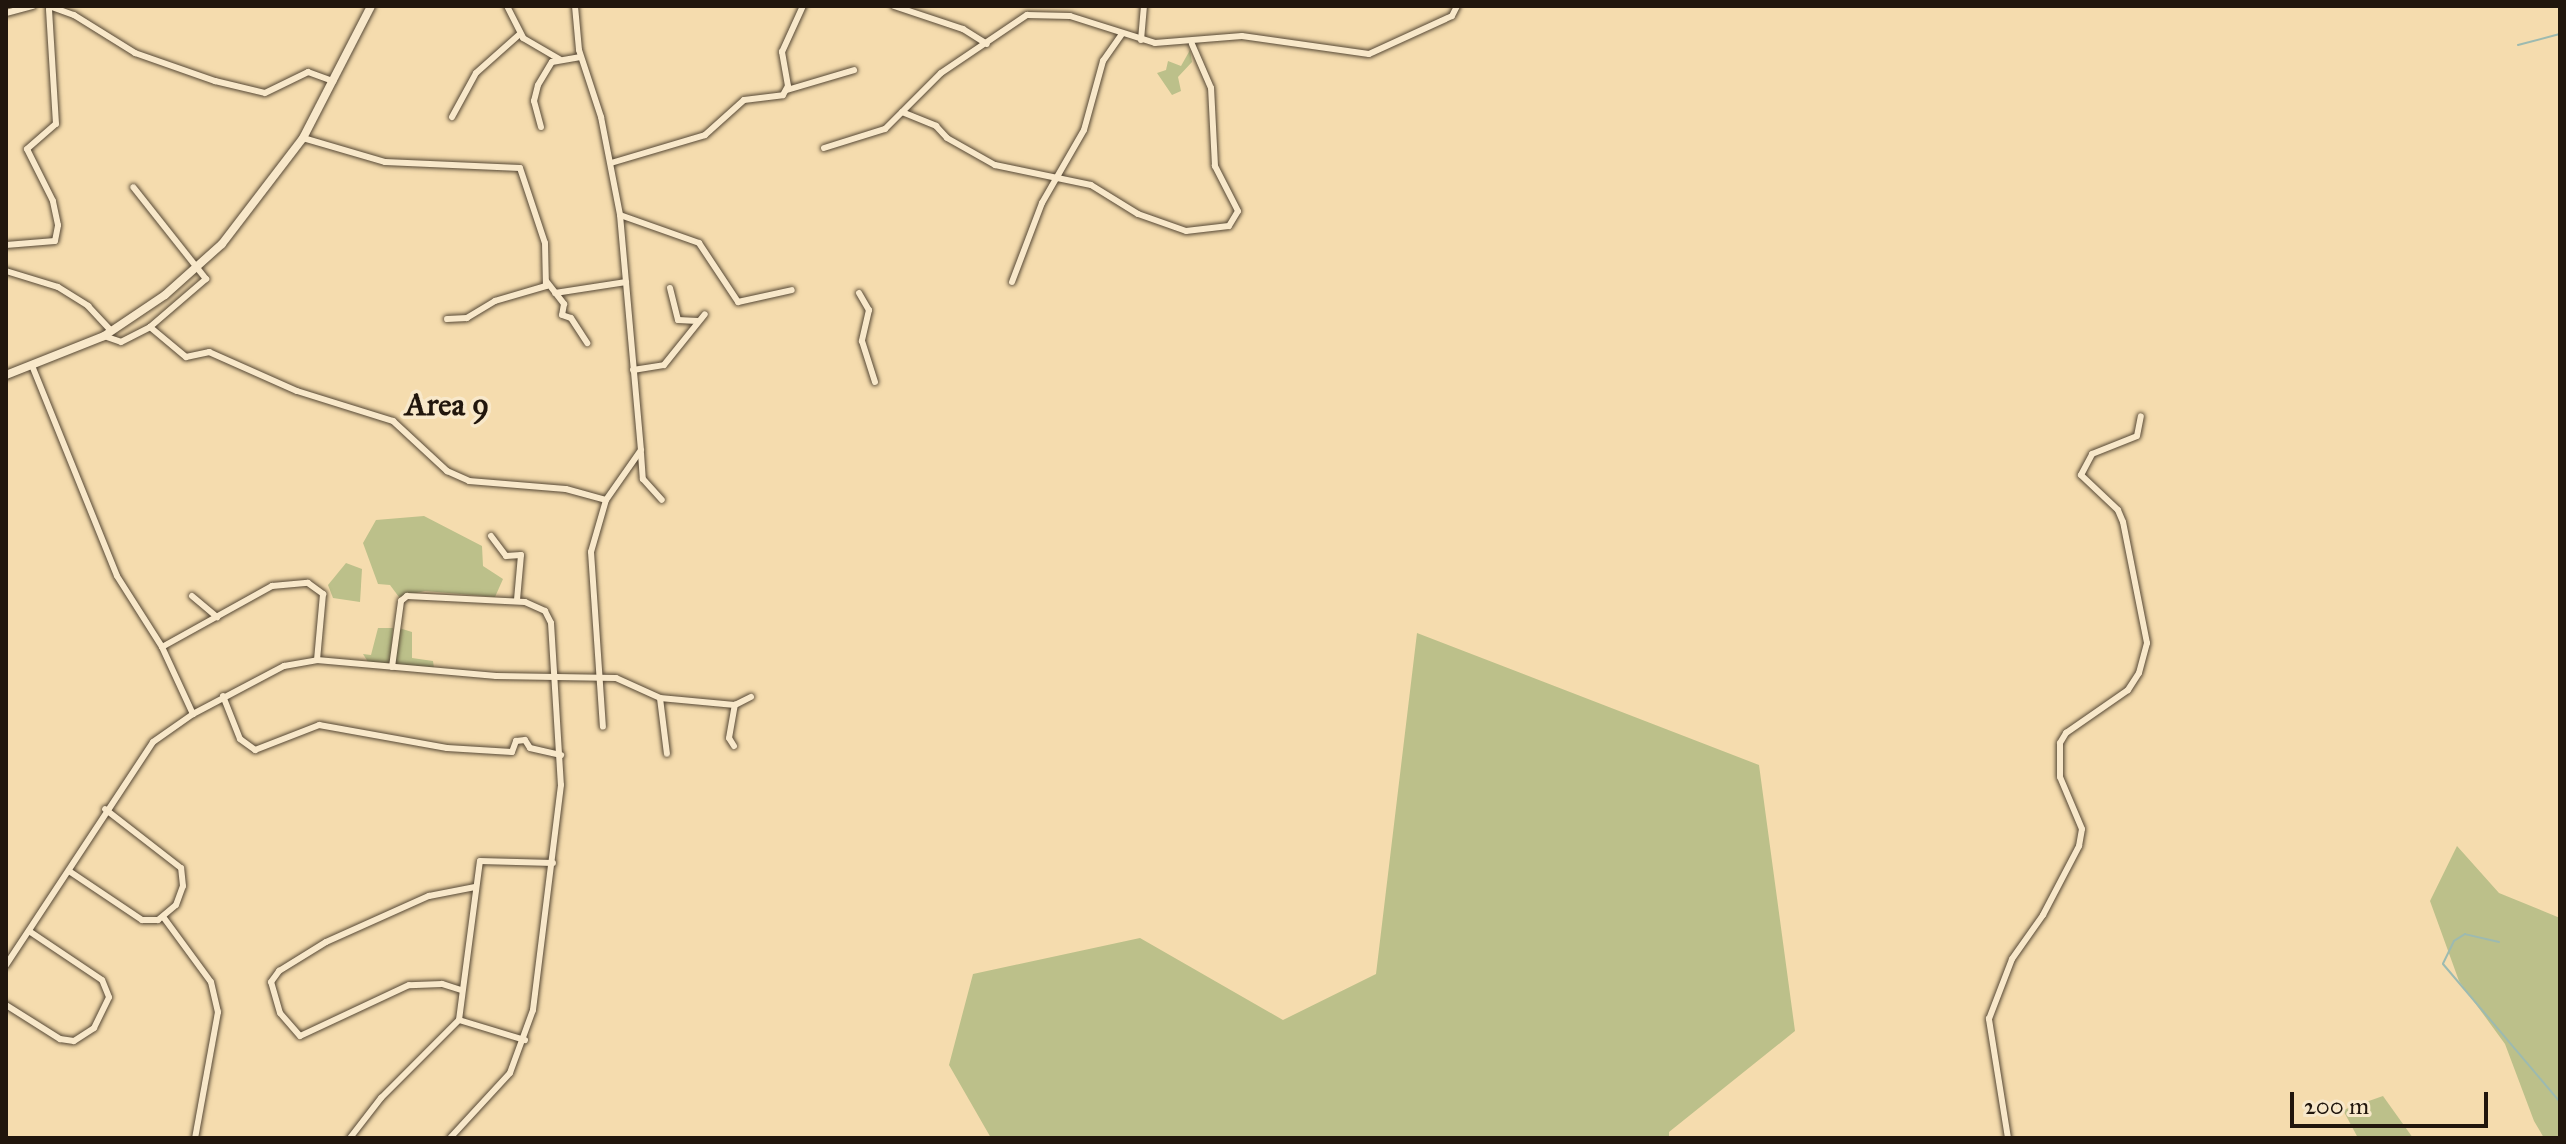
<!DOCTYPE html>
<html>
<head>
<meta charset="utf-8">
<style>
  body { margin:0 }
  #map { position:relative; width:2566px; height:1144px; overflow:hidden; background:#f5dcae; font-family:"IM FELL Great Primer",serif }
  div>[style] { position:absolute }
  .green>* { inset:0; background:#bcc08a }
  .stream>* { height:2px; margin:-1px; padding:0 1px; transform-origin:1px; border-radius:1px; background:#9dbab0 }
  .roads { filter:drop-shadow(0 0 2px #564835) drop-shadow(0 0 2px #564835) }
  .minor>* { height:6px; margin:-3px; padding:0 3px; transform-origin:3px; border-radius:3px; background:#f8e8ca }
  .secondary>* { height:8px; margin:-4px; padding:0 4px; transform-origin:4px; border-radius:4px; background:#f8e8ca }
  span { translate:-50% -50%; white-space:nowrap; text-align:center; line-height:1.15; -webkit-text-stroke:7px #f8e8ca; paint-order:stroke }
  .quarter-label { font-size:32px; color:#21160d; font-weight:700 }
  .frame { position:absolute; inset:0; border:8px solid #21160d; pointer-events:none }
  .scale { position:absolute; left:2290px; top:1092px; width:198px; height:36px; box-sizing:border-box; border:4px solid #21160d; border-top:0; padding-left:10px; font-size:24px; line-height:28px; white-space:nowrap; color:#21160d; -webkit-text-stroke:6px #f8e8ca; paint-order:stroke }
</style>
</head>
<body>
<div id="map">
  <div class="green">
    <i style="clip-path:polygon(1190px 50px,1192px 62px,1178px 77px,1181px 91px,1172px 95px,1157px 73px,1166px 70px,1168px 61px,1181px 66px)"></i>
    <i style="clip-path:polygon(424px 516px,482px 546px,483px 566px,503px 579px,495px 597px,425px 591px,399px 597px,390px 585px,378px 584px,363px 543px,376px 520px)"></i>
    <i style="clip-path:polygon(346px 563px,362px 569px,360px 602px,333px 598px,328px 585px)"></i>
    <i style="clip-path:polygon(378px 628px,393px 628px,390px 664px,368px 662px,363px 654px,371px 655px)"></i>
    <i style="clip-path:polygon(399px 628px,412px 632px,412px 658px,433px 661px,434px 668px,395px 664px)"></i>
    <i style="clip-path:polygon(1417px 633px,1759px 765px,1795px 1031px,1669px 1132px,1669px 1138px,991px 1138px,949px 1065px,973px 974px,1140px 938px,1283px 1020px,1376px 974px)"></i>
    <i style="clip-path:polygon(2457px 846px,2499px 893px,2560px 918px,2560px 1138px,2544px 1138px,2534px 1121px,2505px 1044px,2459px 981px,2430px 901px)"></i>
    <i style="clip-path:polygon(2383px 1096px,2413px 1138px,2358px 1138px,2343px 1110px)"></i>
  </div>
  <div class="stream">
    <i style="left:2518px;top:45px;width:43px;rotate:-14.7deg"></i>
    <i style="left:2499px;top:942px;width:35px;rotate:-167deg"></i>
    <i style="left:2465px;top:934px;width:13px;rotate:148deg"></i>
    <i style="left:2454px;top:941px;width:25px;rotate:116deg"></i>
    <i style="left:2443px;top:964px;width:181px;rotate:49.7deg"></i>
  </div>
  <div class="roads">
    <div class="minor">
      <i style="left:49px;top:6px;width:27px;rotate:20deg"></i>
      <i style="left:74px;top:15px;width:72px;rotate:31.9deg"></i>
      <i style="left:135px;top:53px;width:85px;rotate:19.3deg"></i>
      <i style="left:215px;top:81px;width:51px;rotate:13.5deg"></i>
      <i style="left:265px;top:93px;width:48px;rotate:-26deg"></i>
      <i style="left:308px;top:72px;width:27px;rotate:20deg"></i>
      <i style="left:507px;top:6px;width:36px;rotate:63deg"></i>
      <i style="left:523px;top:38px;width:42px;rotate:30.3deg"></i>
      <i style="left:575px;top:6px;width:44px;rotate:84.8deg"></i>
      <i style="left:579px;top:50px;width:71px;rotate:71.8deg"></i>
      <i style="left:601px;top:117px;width:100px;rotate:79deg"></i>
      <i style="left:620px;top:215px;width:236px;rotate:84.9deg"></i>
      <i style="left:641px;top:450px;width:61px;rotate:125deg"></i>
      <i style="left:606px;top:500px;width:54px;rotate:106.1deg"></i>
      <i style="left:591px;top:552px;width:175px;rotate:86.1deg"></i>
      <i style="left:894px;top:6px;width:73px;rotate:18.4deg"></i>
      <i style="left:963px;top:29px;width:28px;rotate:32deg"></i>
      <i style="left:6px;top:13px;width:28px;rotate:-15deg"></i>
      <i style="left:1141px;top:40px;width:34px;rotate:-85deg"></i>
      <i style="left:787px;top:90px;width:70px;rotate:-16.6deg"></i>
      <i style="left:902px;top:112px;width:37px;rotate:22deg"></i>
      <i style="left:936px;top:126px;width:16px;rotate:47deg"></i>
      <i style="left:947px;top:138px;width:55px;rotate:29.4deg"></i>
      <i style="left:995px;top:165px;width:98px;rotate:11.8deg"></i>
      <i style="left:1091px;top:185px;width:55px;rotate:31.7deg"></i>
      <i style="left:1138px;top:214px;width:51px;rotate:19.5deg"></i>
      <i style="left:1186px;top:231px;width:43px;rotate:-6.6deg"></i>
      <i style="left:1229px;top:226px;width:17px;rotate:-59deg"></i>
      <i style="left:1238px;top:211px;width:51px;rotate:-117.1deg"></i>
      <i style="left:1215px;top:166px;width:78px;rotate:-92.9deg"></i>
      <i style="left:1211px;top:88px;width:48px;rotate:-113.4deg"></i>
      <i style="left:452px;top:117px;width:50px;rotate:-61.4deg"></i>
      <i style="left:476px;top:73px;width:59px;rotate:-41.6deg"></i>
      <i style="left:541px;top:127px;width:27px;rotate:-105deg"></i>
      <i style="left:534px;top:101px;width:16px;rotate:-76deg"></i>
      <i style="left:538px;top:85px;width:27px;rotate:-59deg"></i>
      <i style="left:552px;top:62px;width:29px;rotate:-10deg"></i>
      <i style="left:303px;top:138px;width:85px;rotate:16.3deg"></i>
      <i style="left:385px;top:162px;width:135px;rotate:2.5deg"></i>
      <i style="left:520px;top:168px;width:79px;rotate:71.6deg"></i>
      <i style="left:545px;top:243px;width:43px;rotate:88.7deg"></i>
      <i style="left:546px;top:286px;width:53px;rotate:163.6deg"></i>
      <i style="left:495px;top:301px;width:33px;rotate:149deg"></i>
      <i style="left:467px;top:318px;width:20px;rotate:177deg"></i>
      <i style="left:824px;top:148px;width:64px;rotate:-17.3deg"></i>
      <i style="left:885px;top:129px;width:79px;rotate:-45deg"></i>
      <i style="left:941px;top:73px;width:104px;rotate:-34deg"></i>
      <i style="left:1027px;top:15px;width:43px;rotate:1.3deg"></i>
      <i style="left:1070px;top:16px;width:89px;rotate:17.6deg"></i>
      <i style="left:1155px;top:43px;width:87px;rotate:-4.6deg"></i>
      <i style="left:1242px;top:36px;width:128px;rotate:8.1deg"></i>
      <i style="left:1369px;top:54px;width:91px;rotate:-24.6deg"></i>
      <i style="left:1452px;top:16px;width:11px;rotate:-63deg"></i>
      <i style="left:611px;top:163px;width:98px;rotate:-16.6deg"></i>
      <i style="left:705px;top:135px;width:52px;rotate:-41.9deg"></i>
      <i style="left:744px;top:100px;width:39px;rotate:-7deg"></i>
      <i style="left:783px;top:95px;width:10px;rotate:-61deg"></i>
      <i style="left:788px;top:86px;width:35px;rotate:-100deg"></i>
      <i style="left:782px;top:52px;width:51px;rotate:-65.5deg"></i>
      <i style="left:620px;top:215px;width:84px;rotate:19.5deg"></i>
      <i style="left:699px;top:243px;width:71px;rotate:56.5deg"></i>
      <i style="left:738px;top:302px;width:55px;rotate:-12.5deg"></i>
      <i style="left:6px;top:245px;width:49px;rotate:-4.7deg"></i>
      <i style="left:55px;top:241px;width:16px;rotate:-79deg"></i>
      <i style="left:58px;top:225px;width:25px;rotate:-102deg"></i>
      <i style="left:53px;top:201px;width:58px;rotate:-116.6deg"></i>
      <i style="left:27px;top:149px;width:38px;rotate:-41deg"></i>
      <i style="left:56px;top:124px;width:115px;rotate:-93.5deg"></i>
      <i style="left:6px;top:271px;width:54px;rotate:17.1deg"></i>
      <i style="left:58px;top:287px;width:36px;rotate:32deg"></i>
      <i style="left:88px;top:306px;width:34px;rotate:47deg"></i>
      <i style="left:547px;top:282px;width:28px;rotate:52deg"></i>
      <i style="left:564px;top:304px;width:11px;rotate:100deg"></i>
      <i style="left:562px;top:315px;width:9px;rotate:18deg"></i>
      <i style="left:571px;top:318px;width:30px;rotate:57deg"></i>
      <i style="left:1012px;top:282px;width:85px;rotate:-69.2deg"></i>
      <i style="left:1042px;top:203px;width:84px;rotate:-60.1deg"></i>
      <i style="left:1084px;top:130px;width:72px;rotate:-74.6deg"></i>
      <i style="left:1103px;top:61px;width:33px;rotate:-55deg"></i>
      <i style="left:670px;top:288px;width:33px;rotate:76deg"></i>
      <i style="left:678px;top:320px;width:20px;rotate:3deg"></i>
      <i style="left:555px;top:293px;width:72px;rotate:-8.8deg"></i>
      <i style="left:859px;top:293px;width:20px;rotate:60deg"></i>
      <i style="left:869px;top:310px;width:32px;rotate:103deg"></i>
      <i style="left:862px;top:341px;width:43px;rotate:72.4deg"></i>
      <i style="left:150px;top:327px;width:47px;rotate:39.8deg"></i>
      <i style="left:186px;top:357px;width:24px;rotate:-12deg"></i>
      <i style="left:209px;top:352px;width:96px;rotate:23.9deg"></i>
      <i style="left:297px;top:391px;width:101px;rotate:17.4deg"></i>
      <i style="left:393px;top:421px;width:74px;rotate:42.8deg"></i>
      <i style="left:447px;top:471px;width:24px;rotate:24deg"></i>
      <i style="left:469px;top:481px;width:97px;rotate:4.7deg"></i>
      <i style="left:566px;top:489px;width:41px;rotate:15.4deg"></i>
      <i style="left:104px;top:336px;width:18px;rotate:19deg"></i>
      <i style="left:121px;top:342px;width:33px;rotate:-27deg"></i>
      <i style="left:150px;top:327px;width:74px;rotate:-40.6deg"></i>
      <i style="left:206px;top:279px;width:117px;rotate:-128.4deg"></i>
      <i style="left:33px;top:368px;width:224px;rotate:68deg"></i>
      <i style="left:117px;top:576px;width:84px;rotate:57.6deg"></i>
      <i style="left:162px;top:647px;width:74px;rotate:65.2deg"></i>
      <i style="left:633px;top:370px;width:31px;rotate:-9deg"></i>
      <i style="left:664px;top:365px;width:65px;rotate:-51.2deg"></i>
      <i style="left:641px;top:453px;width:26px;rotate:86deg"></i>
      <i style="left:643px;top:479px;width:28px;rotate:48deg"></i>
      <i style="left:491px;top:536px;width:25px;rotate:53deg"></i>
      <i style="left:506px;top:556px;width:15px;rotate:-4deg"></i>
      <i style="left:521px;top:555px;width:45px;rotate:95.1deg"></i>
      <i style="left:192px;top:596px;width:33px;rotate:40deg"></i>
      <i style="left:162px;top:647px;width:126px;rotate:-29deg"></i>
      <i style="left:272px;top:586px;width:36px;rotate:-5deg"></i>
      <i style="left:308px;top:583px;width:19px;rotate:36deg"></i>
      <i style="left:323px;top:594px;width:66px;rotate:95.2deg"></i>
      <i style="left:392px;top:667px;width:67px;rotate:-82.2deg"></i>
      <i style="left:401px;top:601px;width:8px;rotate:-40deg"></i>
      <i style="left:407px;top:596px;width:118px;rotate:2.9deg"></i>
      <i style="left:525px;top:602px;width:22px;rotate:24deg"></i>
      <i style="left:545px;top:611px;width:13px;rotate:63deg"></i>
      <i style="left:551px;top:623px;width:162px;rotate:86.5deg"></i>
      <i style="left:561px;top:785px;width:227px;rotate:97.1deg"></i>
      <i style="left:533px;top:1010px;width:67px;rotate:110.1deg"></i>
      <i style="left:510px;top:1073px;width:88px;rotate:132.7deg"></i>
      <i style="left:223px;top:696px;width:46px;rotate:68.4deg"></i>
      <i style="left:240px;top:739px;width:19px;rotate:36deg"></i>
      <i style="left:255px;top:750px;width:69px;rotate:-21.3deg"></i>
      <i style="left:319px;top:725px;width:130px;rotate:10.2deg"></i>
      <i style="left:447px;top:748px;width:65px;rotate:3.5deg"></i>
      <i style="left:512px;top:752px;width:12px;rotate:-70deg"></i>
      <i style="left:516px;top:741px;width:9px;rotate:-6deg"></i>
      <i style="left:525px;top:740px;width:9px;rotate:58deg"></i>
      <i style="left:530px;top:748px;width:32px;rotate:13deg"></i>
      <i style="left:660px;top:698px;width:75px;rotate:5.3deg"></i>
      <i style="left:734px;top:746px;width:9px;rotate:-122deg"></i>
      <i style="left:729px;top:738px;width:34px;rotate:-80deg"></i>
      <i style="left:735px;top:705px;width:18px;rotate:-27deg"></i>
      <i style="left:69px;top:871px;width:88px;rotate:33.9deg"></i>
      <i style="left:142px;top:920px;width:16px"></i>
      <i style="left:158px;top:920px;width:23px;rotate:-40deg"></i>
      <i style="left:176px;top:905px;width:20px;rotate:-70deg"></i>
      <i style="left:183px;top:886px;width:18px;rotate:-96deg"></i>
      <i style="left:181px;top:868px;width:96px;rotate:-142.2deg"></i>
      <i style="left:164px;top:918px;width:79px;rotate:53.7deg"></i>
      <i style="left:211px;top:982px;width:31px;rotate:77deg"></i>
      <i style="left:218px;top:1012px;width:128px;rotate:100.3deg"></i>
      <i style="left:6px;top:965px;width:267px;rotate:-56.6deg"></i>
      <i style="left:153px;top:742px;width:49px;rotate:-35deg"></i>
      <i style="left:193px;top:714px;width:103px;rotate:-27.8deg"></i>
      <i style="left:284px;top:666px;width:34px;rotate:-10deg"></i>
      <i style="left:317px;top:660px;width:180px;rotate:5.1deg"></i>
      <i style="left:496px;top:676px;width:120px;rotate:1deg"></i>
      <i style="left:616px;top:678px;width:48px;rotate:24.4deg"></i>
      <i style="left:660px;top:698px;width:56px;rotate:82.9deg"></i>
      <i style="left:461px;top:990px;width:20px;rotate:-162deg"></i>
      <i style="left:442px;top:984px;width:33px;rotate:178deg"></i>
      <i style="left:409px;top:985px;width:120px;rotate:154.9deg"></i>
      <i style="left:300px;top:1036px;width:30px;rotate:-131deg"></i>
      <i style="left:280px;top:1013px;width:32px;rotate:-106deg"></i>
      <i style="left:271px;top:982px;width:14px;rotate:-54deg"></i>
      <i style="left:279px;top:971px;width:55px;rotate:-31.7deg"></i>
      <i style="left:326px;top:942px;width:113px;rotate:-24.1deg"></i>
      <i style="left:429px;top:896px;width:47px;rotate:-11.1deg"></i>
      <i style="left:6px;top:1005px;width:64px;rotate:32.2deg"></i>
      <i style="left:60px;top:1039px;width:14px;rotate:8deg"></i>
      <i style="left:74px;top:1041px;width:24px;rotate:-33deg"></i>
      <i style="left:94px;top:1028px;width:34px;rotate:-64deg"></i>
      <i style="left:109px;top:997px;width:18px;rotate:-112deg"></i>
      <i style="left:102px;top:980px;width:88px;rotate:-146.1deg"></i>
      <i style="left:459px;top:1020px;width:69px;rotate:16.9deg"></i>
      <i style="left:350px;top:1138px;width:51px;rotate:-52.2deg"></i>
      <i style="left:381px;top:1098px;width:110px;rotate:-45deg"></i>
      <i style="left:459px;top:1020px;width:160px;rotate:-82.5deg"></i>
      <i style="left:480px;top:861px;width:73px;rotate:1.6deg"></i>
      <i style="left:2008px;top:1138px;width:121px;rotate:-99.1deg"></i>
      <i style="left:1989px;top:1019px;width:64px;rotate:-69deg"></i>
      <i style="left:2012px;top:959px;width:54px;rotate:-54.8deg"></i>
      <i style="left:2043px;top:915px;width:78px;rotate:-62.4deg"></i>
      <i style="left:2079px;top:846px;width:17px;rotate:-80deg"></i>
      <i style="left:2082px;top:829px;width:56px;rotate:-112.9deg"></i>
      <i style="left:2060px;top:777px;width:34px;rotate:-90deg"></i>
      <i style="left:2060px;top:743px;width:12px;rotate:-59deg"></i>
      <i style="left:2066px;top:733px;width:75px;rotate:-34.7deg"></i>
      <i style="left:2128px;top:690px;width:20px;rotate:-57deg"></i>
      <i style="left:2139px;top:673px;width:31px;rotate:-75deg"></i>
      <i style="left:2147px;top:643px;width:123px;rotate:-101.2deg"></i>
      <i style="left:2123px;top:522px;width:13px;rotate:-113deg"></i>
      <i style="left:2118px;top:510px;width:51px;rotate:-136.6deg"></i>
      <i style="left:2081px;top:475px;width:24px;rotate:-62deg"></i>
      <i style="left:2092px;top:454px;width:48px;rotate:-21.8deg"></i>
      <i style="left:2137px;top:436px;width:20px;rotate:-79deg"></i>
    </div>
    <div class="secondary">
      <i style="left:6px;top:375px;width:105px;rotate:-21.7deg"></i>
      <i style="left:104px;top:336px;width:73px;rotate:-33.9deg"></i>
      <i style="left:165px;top:295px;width:76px;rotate:-41.8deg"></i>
      <i style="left:222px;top:244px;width:133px;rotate:-52.6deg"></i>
      <i style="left:303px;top:138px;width:148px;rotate:-62.7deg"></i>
    </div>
  </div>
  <div class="quarter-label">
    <span style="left:447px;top:405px">Area 9</span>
  </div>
  <div class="frame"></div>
  <div class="scale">200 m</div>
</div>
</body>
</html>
